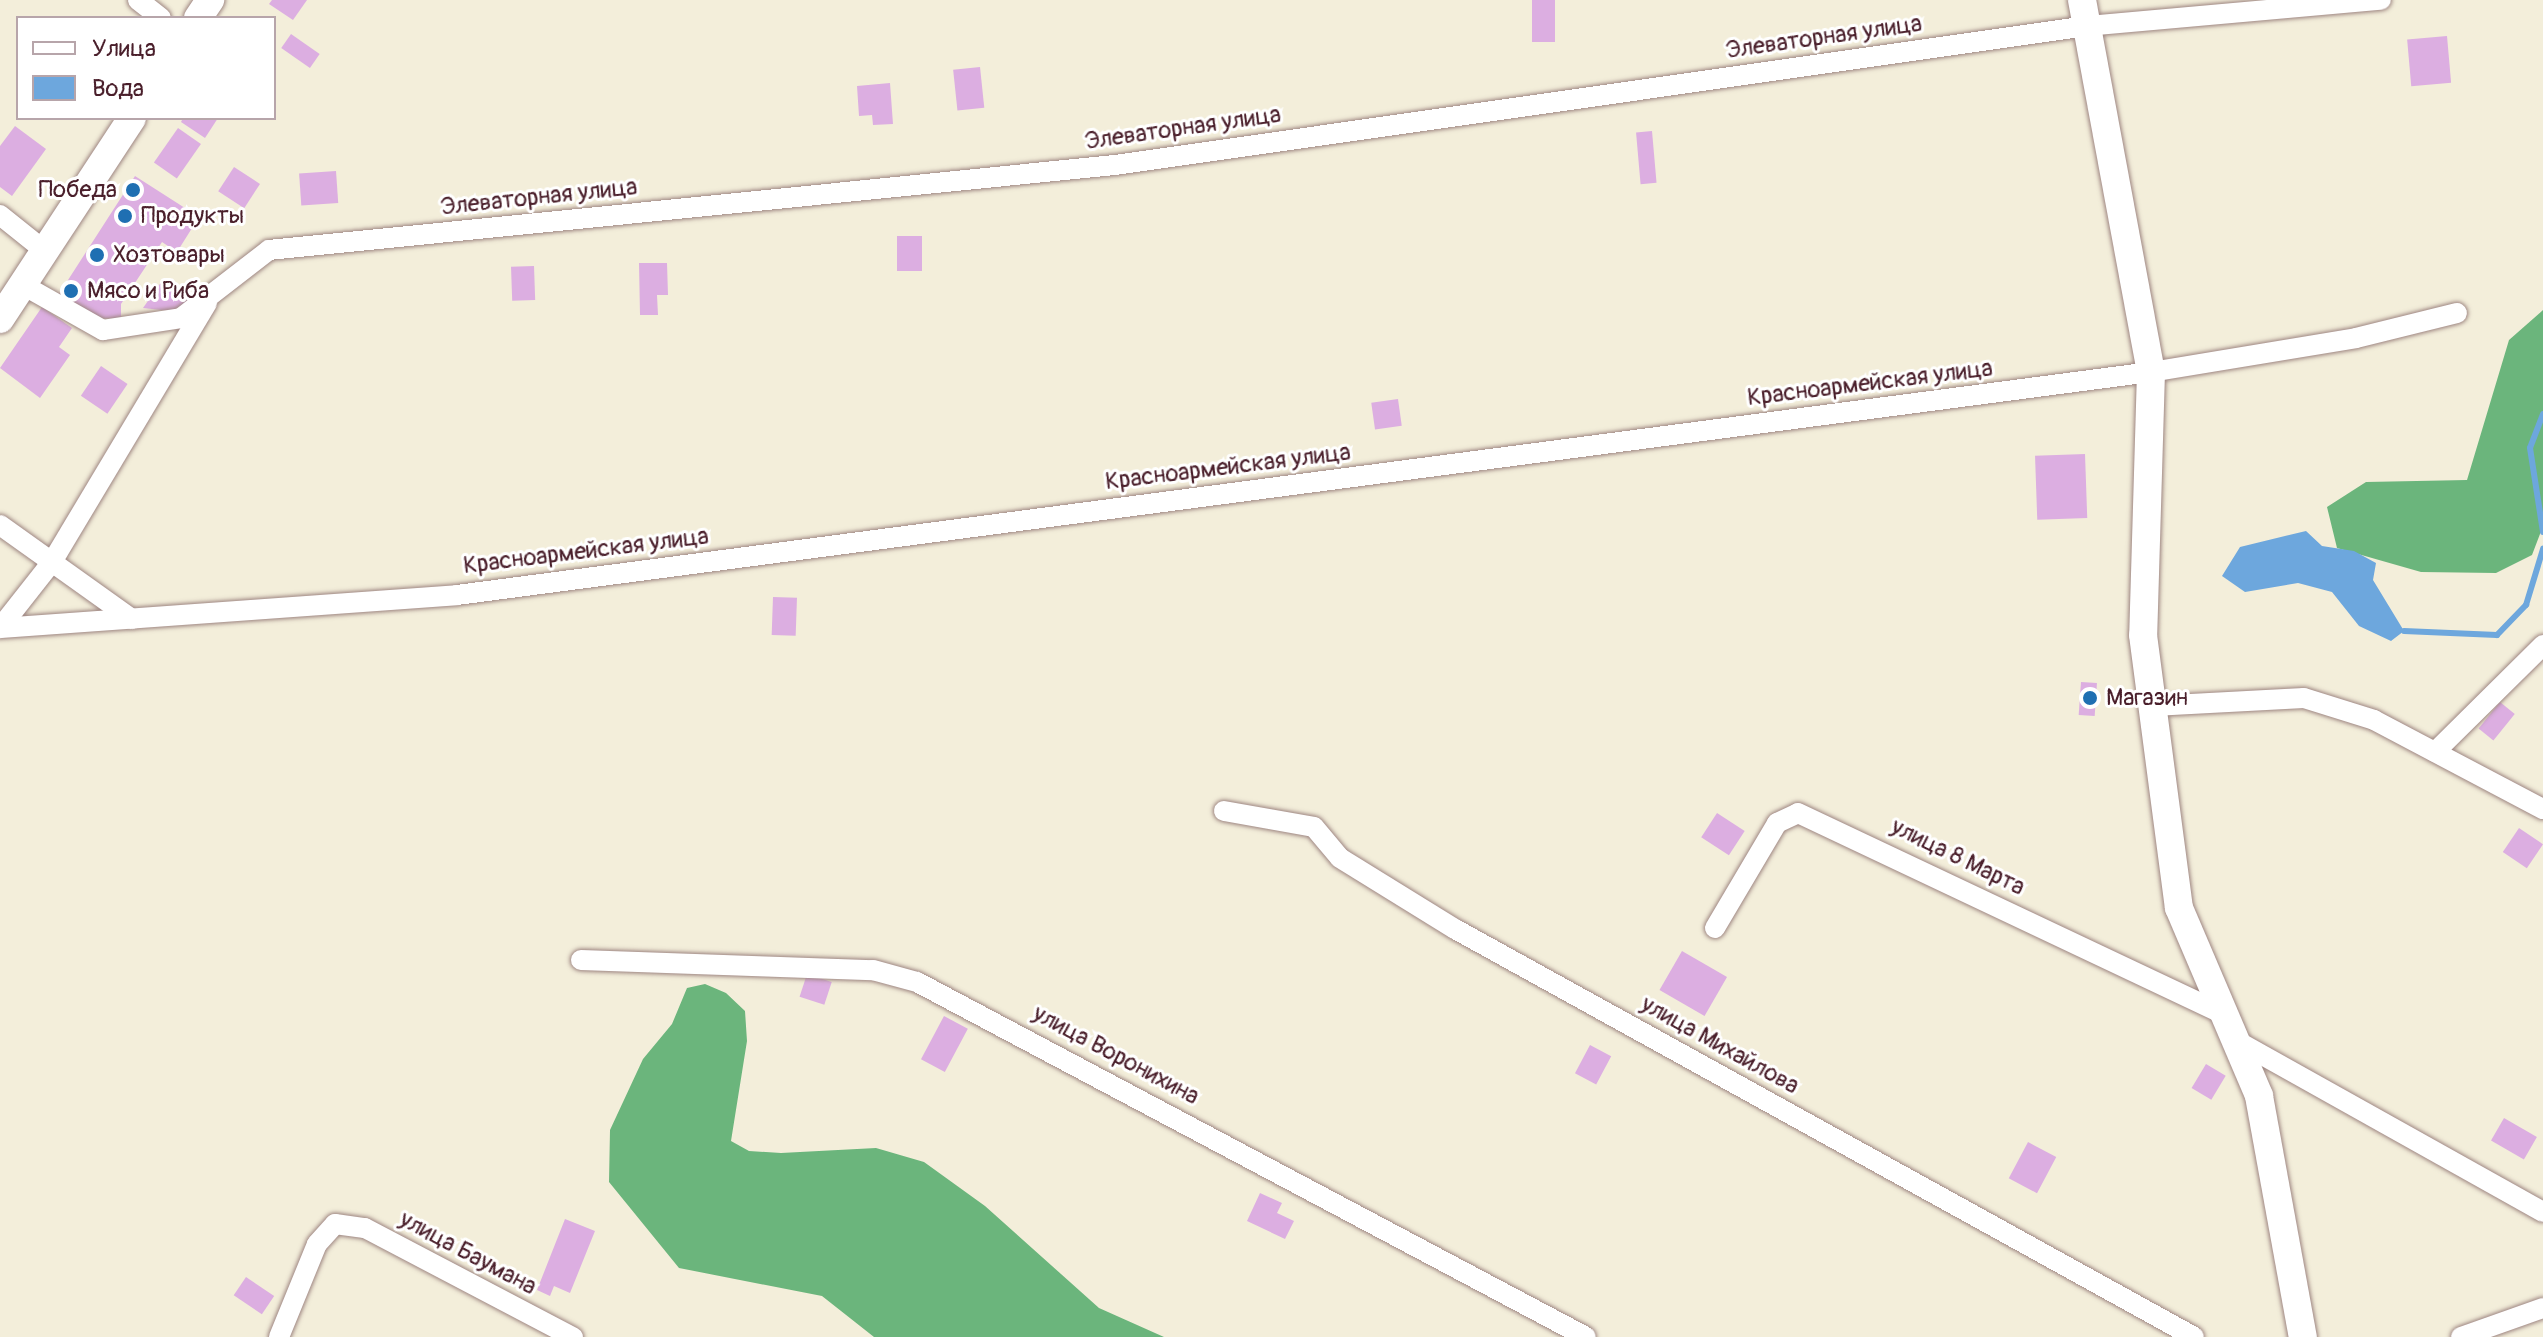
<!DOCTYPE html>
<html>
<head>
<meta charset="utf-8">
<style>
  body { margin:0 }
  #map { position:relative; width:2543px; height:1337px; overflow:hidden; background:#f3eeda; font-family:Pangolin,sans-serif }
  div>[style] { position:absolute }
  .forest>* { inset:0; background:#6bb57c }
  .water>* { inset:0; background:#6da7dd }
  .stream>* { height:6px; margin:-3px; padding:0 3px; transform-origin:3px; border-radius:3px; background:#6da7dd }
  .building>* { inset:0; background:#dcaee1; transform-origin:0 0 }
  .roads { filter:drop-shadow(0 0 2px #9e8682) drop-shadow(0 0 2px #9e8682) }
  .street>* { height:20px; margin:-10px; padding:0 10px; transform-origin:10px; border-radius:10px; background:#fff }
  .secondary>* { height:28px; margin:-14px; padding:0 14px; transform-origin:14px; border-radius:14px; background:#fff }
  .dots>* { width:22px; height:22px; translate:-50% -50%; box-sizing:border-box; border:4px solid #fff; border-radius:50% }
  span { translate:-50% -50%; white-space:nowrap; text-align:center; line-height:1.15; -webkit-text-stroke:6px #fff; paint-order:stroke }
  .street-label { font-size:24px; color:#4a1f2b }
  .poi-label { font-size:24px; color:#4a1f2b }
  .right { translate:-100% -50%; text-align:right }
  .left { translate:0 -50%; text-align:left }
  .legend { position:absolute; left:16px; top:16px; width:260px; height:104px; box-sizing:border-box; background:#fff; border:2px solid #b7a5aa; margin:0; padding:10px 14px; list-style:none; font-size:24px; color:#4a1f2b }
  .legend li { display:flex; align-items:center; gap:16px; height:40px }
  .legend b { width:40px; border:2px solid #b7a5aa }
</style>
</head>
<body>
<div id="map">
  <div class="forest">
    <i style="clip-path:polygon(2543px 310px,2543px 526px,2532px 555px,2496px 573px,2421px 572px,2337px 548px,2327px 507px,2366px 482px,2467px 480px,2509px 340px)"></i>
    <i style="clip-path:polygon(705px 984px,726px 993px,745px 1011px,747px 1041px,731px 1141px,749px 1151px,781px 1153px,876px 1148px,924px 1162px,985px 1206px,1099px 1308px,1164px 1337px,874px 1337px,822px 1296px,679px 1268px,609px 1182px,610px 1130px,643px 1059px,672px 1024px,687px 988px)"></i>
  </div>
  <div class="water">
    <i style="clip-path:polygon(2306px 531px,2322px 546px,2354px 551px,2376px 563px,2373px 580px,2404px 631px,2391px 641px,2359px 626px,2332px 592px,2298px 583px,2245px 592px,2222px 576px,2240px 547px)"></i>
  </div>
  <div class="stream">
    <i style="left:2543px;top:414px;width:36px;rotate:111deg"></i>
    <i style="left:2530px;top:448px;width:85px;rotate:81.2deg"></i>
    <i style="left:2404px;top:631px;width:93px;rotate:2.5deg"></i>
    <i style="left:2497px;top:635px;width:42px;rotate:-46deg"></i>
    <i style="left:2526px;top:605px;width:59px;rotate:-73.1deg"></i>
  </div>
  <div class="building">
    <i style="clip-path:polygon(272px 0,307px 0,293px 20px,269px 4px)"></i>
    <i style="left:1532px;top:0;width:23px;height:42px"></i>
    <i style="left:291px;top:34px;width:35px;height:17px;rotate:35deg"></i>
    <i style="left:2447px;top:36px;width:47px;height:40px;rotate:85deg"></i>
    <i style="left:980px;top:67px;width:41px;height:27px;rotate:84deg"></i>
    <i style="clip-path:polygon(890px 83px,893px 124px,873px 125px,872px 115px,859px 116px,857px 86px)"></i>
    <i style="clip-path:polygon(183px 118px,218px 118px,205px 138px,181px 122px)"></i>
    <i style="clip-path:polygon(15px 126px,46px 149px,12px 196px,0 187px,0 146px)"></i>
    <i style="left:178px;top:128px;width:28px;height:42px;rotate:35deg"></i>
    <i style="left:1652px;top:131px;width:52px;height:16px;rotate:85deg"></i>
    <i style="left:234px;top:167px;width:31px;height:29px;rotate:33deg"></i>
    <i style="left:336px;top:171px;width:32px;height:37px;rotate:86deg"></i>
    <i style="clip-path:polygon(135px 176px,199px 217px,177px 252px,162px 242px,121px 304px,121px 319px,96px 318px,59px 294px)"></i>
    <i style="left:897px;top:236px;width:25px;height:35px"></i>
    <i style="clip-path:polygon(639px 263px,667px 263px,668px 295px,657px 295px,658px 315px,640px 315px)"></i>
    <i style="left:534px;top:266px;width:34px;height:23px;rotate:88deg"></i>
    <i style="clip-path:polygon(164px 278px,196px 298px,180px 312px,143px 308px)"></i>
    <i style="clip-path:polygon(42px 307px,72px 328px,59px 347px,70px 355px,40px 398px,0 368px)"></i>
    <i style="left:101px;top:366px;width:32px;height:36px;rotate:34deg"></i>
    <i style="left:1398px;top:399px;width:27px;height:27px;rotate:82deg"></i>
    <i style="left:2085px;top:454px;width:64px;height:50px;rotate:88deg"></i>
    <i style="left:773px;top:597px;width:24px;height:38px;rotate:2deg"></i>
    <i style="left:2081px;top:682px;width:16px;height:33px;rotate:4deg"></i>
    <i style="left:2500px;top:702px;width:19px;height:34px;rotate:39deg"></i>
    <i style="left:1717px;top:813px;width:33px;height:29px;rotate:33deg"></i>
    <i style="left:2519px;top:828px;width:29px;height:29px;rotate:34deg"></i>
    <i style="left:1682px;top:951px;width:52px;height:45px;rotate:30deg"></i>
    <i style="left:807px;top:974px;width:26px;height:24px;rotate:18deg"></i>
    <i style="left:944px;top:1016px;width:27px;height:49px;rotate:28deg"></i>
    <i style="left:1590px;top:1045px;width:24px;height:32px;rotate:28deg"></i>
    <i style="left:2206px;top:1064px;width:23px;height:28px;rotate:31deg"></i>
    <i style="left:2504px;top:1118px;width:38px;height:26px;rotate:30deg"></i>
    <i style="left:2028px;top:1142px;width:32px;height:41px;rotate:28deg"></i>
    <i style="clip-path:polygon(1260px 1193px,1282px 1203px,1277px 1213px,1294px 1221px,1285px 1239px,1247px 1221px)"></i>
    <i style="clip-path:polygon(565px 1219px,595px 1231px,570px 1293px,554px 1286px,550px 1296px,537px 1290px)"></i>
    <i style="left:246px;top:1277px;width:34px;height:22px;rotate:34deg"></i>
  </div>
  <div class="roads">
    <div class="street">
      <i style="left:138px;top:0;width:29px;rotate:38deg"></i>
      <i style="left:0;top:215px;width:58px;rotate:38.7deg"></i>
      <i style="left:23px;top:285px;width:92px;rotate:29.4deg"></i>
      <i style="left:103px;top:330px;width:79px;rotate:-8.7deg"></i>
      <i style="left:181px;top:318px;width:111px;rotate:-37.7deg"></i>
      <i style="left:269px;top:250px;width:850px;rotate:-5.74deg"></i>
      <i style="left:1115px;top:165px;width:982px;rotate:-8.14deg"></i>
      <i style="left:2087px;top:26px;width:295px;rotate:-5.1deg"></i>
      <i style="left:0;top:525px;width:162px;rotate:35.5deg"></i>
      <i style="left:0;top:628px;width:458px;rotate:-4.1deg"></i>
      <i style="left:457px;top:595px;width:1709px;rotate:-7.5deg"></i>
      <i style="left:2151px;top:372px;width:208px;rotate:-9.4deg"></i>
      <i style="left:2356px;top:338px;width:104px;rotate:-13.9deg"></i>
      <i style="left:0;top:628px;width:84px;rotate:-51.8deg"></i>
      <i style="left:52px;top:562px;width:302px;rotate:-59.1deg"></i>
      <i style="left:2153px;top:706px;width:151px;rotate:-3deg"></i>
      <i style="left:2304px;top:698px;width:73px;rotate:17.4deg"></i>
      <i style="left:2374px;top:720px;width:191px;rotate:27.8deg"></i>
      <i style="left:2435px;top:752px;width:152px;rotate:-44.7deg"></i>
      <i style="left:1224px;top:811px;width:91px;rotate:10.1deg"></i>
      <i style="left:1314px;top:827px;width:40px;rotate:50deg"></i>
      <i style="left:1340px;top:858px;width:135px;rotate:31.7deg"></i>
      <i style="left:1455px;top:929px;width:844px;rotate:28.9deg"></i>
      <i style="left:1715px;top:928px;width:122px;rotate:-59.4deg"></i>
      <i style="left:1777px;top:823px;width:23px;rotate:-25deg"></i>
      <i style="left:1798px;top:813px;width:471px;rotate:25.3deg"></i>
      <i style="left:581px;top:960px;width:292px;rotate:2deg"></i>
      <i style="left:873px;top:970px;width:46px;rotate:15.3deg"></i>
      <i style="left:917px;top:982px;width:757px;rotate:27.95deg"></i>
      <i style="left:2239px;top:1042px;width:348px;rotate:29.2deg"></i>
      <i style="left:279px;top:1337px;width:100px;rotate:-67.8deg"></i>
      <i style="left:317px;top:1244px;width:27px;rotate:-48deg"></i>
      <i style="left:335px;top:1224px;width:30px;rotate:8deg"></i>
      <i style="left:365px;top:1228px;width:235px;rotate:27.7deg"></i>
      <i style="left:2461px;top:1337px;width:87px;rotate:-19.5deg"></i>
    </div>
    <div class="secondary">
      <i style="left:2082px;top:0;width:378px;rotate:79.5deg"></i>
      <i style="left:2151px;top:372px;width:263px;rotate:91.7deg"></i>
      <i style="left:2143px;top:635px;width:275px;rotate:82.5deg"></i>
      <i style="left:2179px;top:908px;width:204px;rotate:66.9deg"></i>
      <i style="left:2259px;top:1096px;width:245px;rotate:79.7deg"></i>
      <i style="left:198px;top:18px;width:22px;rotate:-56deg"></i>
      <i style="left:0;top:319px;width:240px;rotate:-56.7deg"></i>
    </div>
  </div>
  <div class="dots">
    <i style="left:133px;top:190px;background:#1f6fb2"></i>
    <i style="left:125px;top:216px;background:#1f6fb2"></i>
    <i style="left:97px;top:255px;background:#1f6fb2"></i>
    <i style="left:71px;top:291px;background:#1f6fb2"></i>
    <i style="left:2090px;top:698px;background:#1f6fb2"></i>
  </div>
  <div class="street-label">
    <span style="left:1824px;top:37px;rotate:-8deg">Элеваторная улица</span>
    <span style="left:1183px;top:128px;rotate:-8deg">Элеваторная улица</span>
    <span style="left:539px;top:197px;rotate:-6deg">Элеваторная улица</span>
    <span style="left:1870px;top:383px;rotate:-7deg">Красноармейская улица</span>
    <span style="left:1228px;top:467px;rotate:-7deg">Красноармейская улица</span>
    <span style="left:586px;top:551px;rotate:-7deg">Красноармейская улица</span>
    <span style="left:1958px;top:857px;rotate:26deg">улица 8 Марта</span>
    <span style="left:1720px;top:1045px;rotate:29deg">улица Михайлова</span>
    <span style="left:1116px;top:1055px;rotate:28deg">улица Воронихина</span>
    <span style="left:468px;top:1253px;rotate:28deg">улица Баумана</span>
  </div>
  <div class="poi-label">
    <span class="right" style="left:117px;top:190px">Победа</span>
    <span class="left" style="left:141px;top:216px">Продукты</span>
    <span class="left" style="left:113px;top:255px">Хозтовары</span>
    <span class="left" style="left:87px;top:291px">Мясо и Риба</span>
    <span class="left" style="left:2106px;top:698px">Магазин</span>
  </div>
  <ul class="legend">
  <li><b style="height:10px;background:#fff"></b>Улица</li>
  <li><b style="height:22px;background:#6da7dd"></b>Вода</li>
  </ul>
</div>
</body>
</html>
